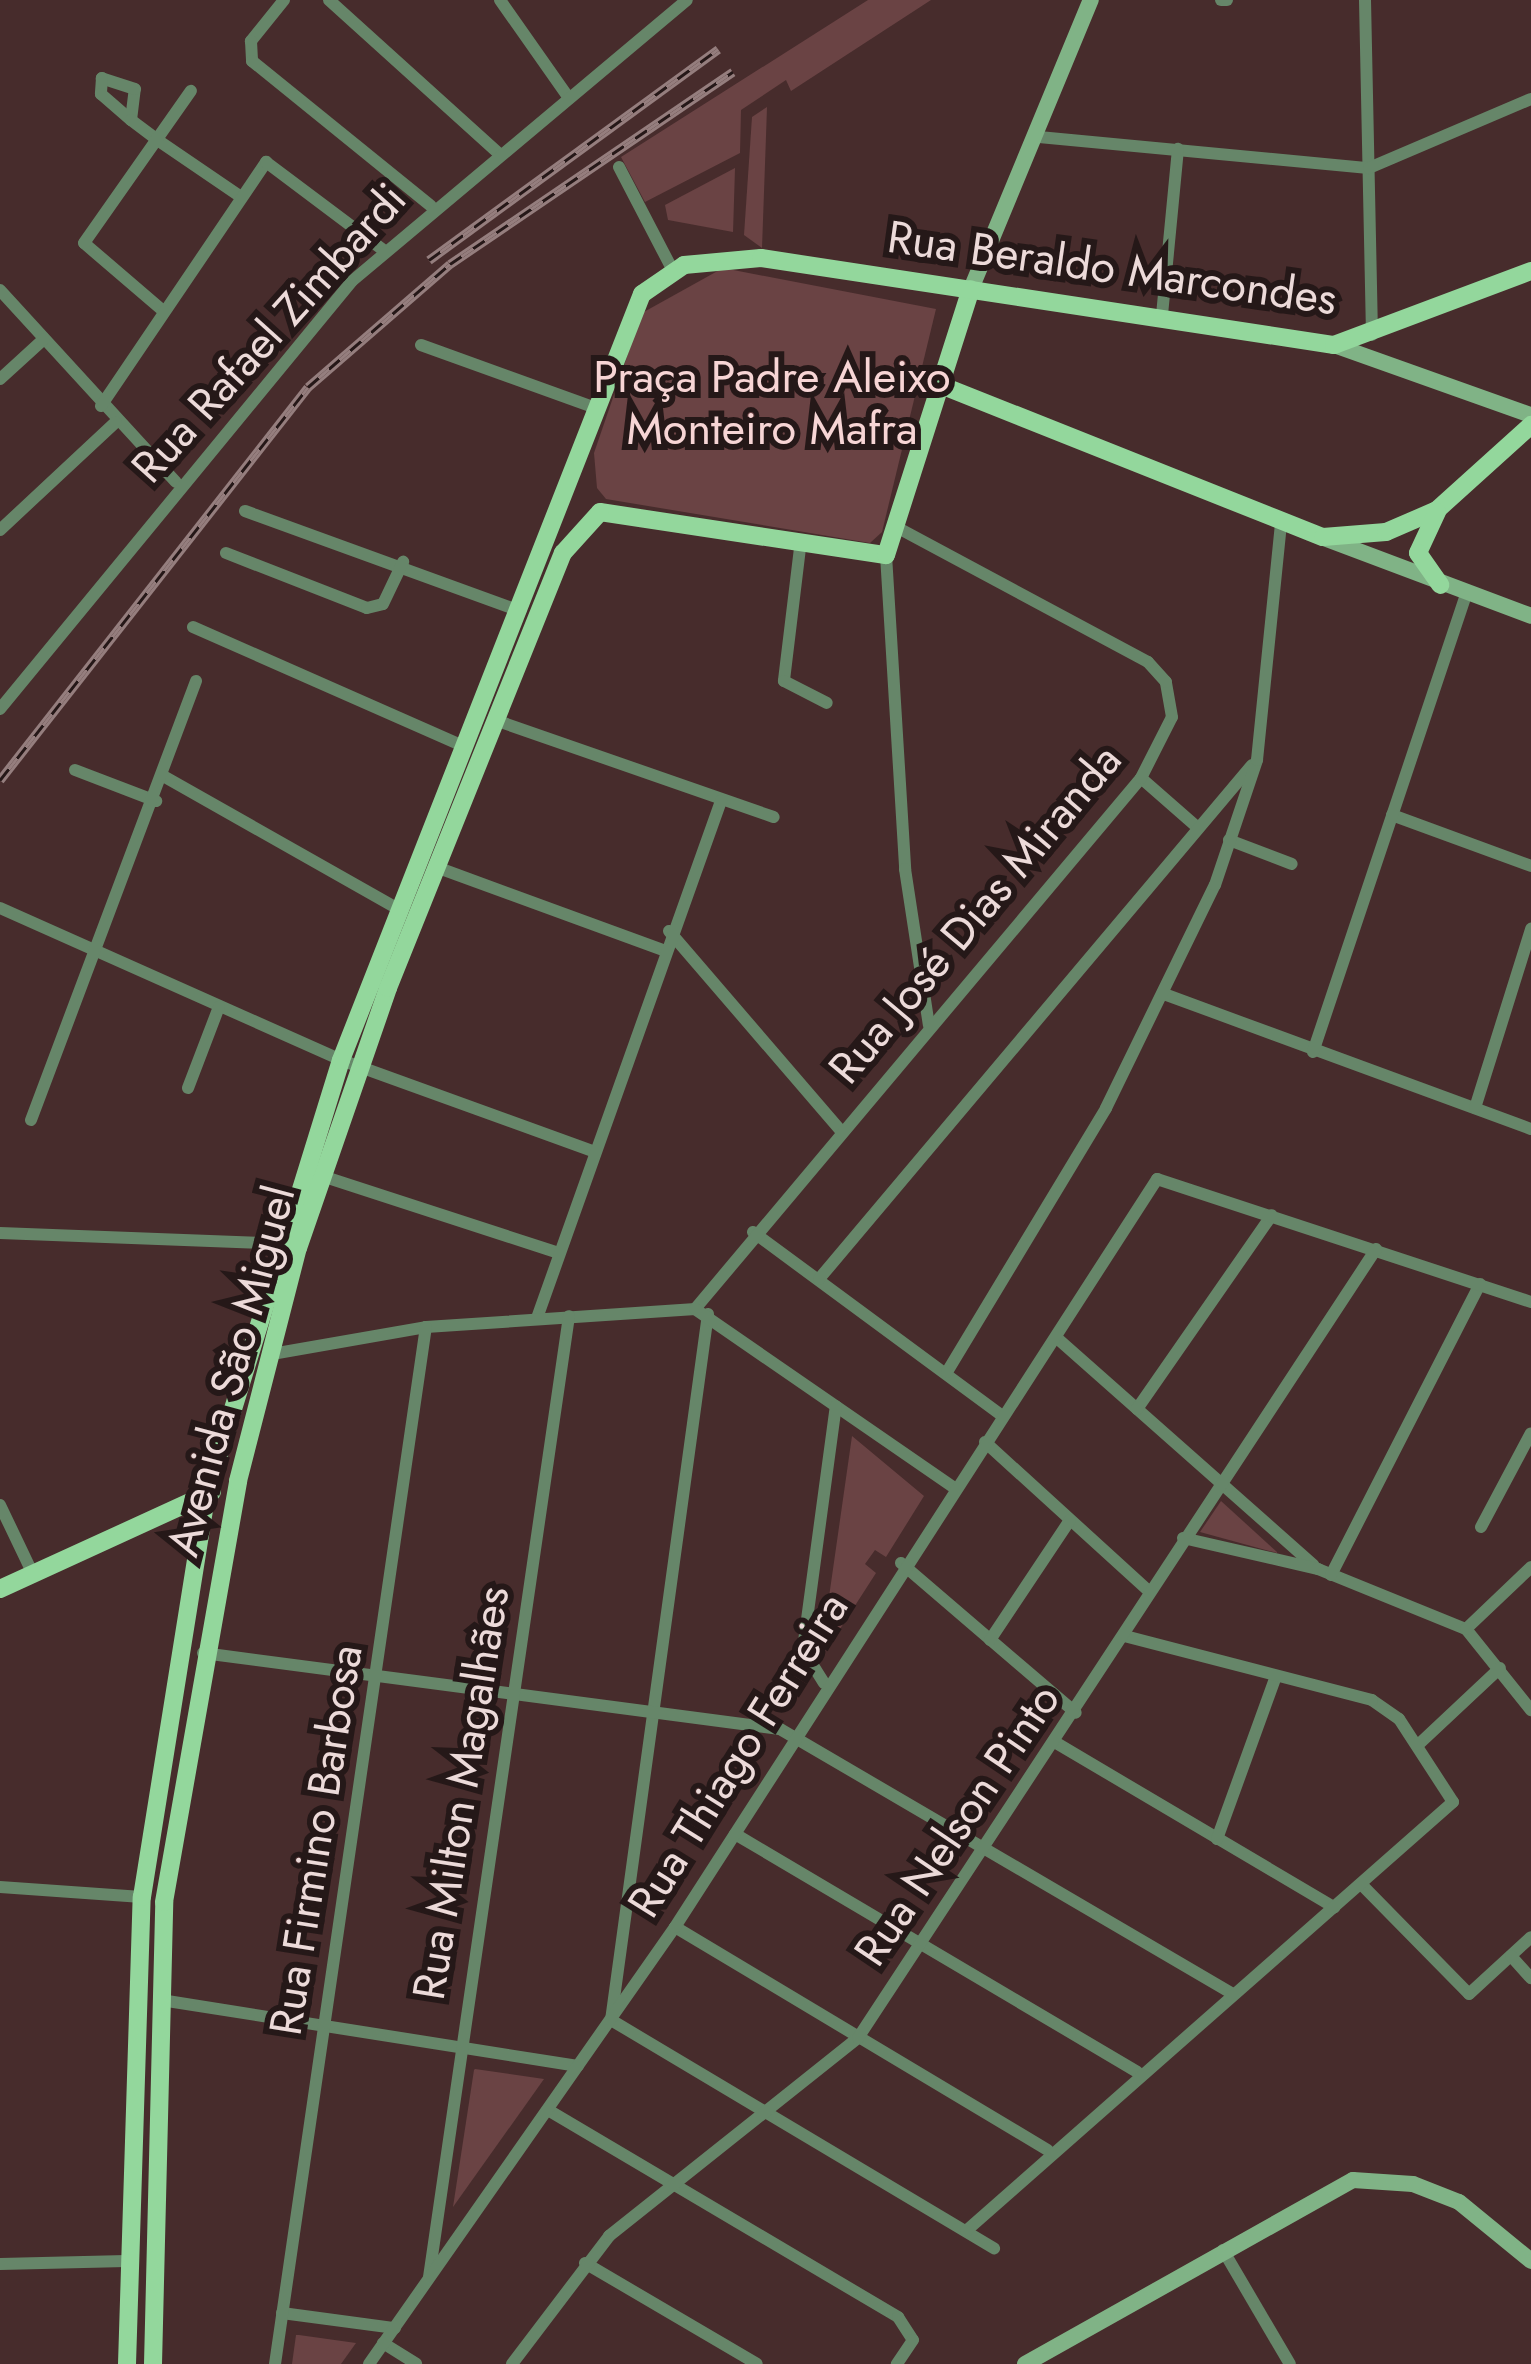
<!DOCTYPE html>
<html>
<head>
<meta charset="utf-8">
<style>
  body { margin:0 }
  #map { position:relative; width:1531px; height:2364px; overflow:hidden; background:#472c2c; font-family:Jost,sans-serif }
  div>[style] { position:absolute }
  .green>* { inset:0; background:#6a4344 }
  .street>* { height:12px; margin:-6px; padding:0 6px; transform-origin:6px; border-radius:6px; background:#668669 }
  .secondary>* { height:16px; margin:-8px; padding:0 8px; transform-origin:8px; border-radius:8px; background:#80b386 }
  .primary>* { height:18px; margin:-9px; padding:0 9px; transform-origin:9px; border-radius:9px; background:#93d79c }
  .rail>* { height:9px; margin-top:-4.5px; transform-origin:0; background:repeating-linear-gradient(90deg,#251818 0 14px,#957e7e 0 28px); box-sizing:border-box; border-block:3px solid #957e7e }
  span { translate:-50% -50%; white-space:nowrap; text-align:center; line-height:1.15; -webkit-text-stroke:12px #251818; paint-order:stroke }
  .street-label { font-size:45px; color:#ecdad9 }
  .park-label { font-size:45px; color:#f7d5d5 }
</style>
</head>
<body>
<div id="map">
  <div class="green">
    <i style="clip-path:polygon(868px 0,931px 0,791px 91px,786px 80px,741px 110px,740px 153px,645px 202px,621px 157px)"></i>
    <i style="clip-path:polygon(767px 107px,766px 136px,762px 248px,744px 235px,752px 117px)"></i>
    <i style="clip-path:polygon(735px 168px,733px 232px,668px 220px,665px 205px)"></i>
    <i style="clip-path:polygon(723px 268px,936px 309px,882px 532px,870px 543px,606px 499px,597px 488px,594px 453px,642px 313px)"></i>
    <i style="clip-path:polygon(852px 1436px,924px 1496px,886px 1557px,875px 1550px,865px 1564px,876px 1573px,820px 1660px)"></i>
    <i style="clip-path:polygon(1221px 1501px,1277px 1552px,1277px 1553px,1200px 1532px)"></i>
    <i style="clip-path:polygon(475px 2069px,544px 2079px,453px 2207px,474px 2070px)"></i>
    <i style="clip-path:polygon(296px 2335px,299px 2335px,356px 2343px,341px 2364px,292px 2364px)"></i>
  </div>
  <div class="street">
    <i style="left:284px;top:0;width:53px;rotate:128.8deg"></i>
    <i style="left:251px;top:41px;width:20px;rotate:87deg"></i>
    <i style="left:252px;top:61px;width:230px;rotate:39deg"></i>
    <i style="left:329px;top:0;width:227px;rotate:42.1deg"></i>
    <i style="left:500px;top:0;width:115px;rotate:54.9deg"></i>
    <i style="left:1221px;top:0;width:6px"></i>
    <i style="left:1365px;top:0;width:335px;rotate:88.8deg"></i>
    <i style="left:131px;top:120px;width:31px;rotate:-83deg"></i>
    <i style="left:135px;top:89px;width:35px;rotate:-162deg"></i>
    <i style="left:102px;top:78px;width:16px;rotate:94deg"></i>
    <i style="left:101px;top:94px;width:40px;rotate:41deg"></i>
    <i style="left:131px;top:120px;width:31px;rotate:37deg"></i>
    <i style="left:156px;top:139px;width:103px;rotate:34.3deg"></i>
    <i style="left:1039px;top:137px;width:331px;rotate:5.4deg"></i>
    <i style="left:1369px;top:168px;width:176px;rotate:-23.1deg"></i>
    <i style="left:619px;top:167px;width:115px;rotate:62.5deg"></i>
    <i style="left:0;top:290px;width:260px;rotate:47.5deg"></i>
    <i style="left:161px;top:309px;width:101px;rotate:-139.4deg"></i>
    <i style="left:84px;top:243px;width:186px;rotate:-54.9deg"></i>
    <i style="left:1162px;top:315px;width:167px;rotate:-84.5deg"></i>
    <i style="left:421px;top:345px;width:189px;rotate:19.8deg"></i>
    <i style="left:0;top:379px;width:59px;rotate:-42.3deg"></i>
    <i style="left:101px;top:406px;width:295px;rotate:-55.9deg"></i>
    <i style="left:266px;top:162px;width:146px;rotate:36.9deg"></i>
    <i style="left:245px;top:511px;width:293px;rotate:20deg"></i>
    <i style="left:0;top:530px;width:158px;rotate:-43deg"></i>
    <i style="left:800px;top:548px;width:134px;rotate:96.9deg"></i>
    <i style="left:784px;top:681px;width:48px;rotate:27.1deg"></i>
    <i style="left:226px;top:553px;width:151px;rotate:21.3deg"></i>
    <i style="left:367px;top:608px;width:16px;rotate:-14deg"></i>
    <i style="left:383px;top:604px;width:47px;rotate:-64.5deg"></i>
    <i style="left:886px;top:555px;width:315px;rotate:86.5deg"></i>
    <i style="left:905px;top:869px;width:158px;rotate:81.3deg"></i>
    <i style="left:193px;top:627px;width:297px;rotate:23.8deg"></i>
    <i style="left:0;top:709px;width:554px;rotate:-50.57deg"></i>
    <i style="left:352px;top:281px;width:437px;rotate:-40deg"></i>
    <i style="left:495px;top:720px;width:295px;rotate:19.2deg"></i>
    <i style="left:75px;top:770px;width:87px;rotate:20.9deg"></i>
    <i style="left:165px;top:777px;width:268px;rotate:29.5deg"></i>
    <i style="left:1141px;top:778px;width:74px;rotate:41.2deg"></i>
    <i style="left:1392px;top:815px;width:148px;rotate:20.1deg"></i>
    <i style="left:1229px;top:840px;width:67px;rotate:20.9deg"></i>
    <i style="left:436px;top:867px;width:242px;rotate:20.1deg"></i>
    <i style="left:0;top:908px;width:373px;rotate:24deg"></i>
    <i style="left:341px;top:1060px;width:270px;rotate:19.9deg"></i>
    <i style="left:669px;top:931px;width:262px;rotate:49.3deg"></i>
    <i style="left:1164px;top:994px;width:391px;rotate:20.2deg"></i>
    <i style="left:1313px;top:1052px;width:484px;rotate:-71.5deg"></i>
    <i style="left:188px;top:1088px;width:87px;rotate:-69.1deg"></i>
    <i style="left:1475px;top:1108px;width:188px;rotate:-72.6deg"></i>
    <i style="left:31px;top:1120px;width:469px;rotate:-69.4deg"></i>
    <i style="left:322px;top:1176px;width:249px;rotate:18deg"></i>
    <i style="left:753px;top:1232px;width:310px;rotate:36.4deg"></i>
    <i style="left:0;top:1233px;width:286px;rotate:2.2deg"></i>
    <i style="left:819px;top:1279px;width:672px;rotate:-49.89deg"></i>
    <i style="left:695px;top:1309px;width:693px;rotate:-49.97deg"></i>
    <i style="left:1141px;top:778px;width:68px;rotate:-63.1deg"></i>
    <i style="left:1172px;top:717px;width:36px;rotate:-100deg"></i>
    <i style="left:1166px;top:682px;width:27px;rotate:-132deg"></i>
    <i style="left:1148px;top:662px;width:284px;rotate:-151.8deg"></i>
    <i style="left:708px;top:1314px;width:713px;rotate:97.82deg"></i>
    <i style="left:611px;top:2020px;width:446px;rotate:30.8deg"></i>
    <i style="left:537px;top:1318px;width:549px;rotate:-70.41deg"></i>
    <i style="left:1058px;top:1339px;width:341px;rotate:41.5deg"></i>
    <i style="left:272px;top:1354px;width:156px;rotate:-9.9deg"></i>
    <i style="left:426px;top:1327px;width:270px;rotate:-3.8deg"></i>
    <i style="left:695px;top:1309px;width:312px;rotate:34.6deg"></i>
    <i style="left:947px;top:1372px;width:308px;rotate:-58.9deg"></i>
    <i style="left:1106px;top:1108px;width:248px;rotate:-64deg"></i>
    <i style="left:1215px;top:885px;width:132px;rotate:-71.4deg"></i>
    <i style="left:1257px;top:760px;width:236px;rotate:-84.2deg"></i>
    <i style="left:1137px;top:1409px;width:236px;rotate:-55.2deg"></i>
    <i style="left:985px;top:1442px;width:223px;rotate:42.3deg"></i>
    <i style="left:0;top:1505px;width:74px;rotate:64.5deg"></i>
    <i style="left:1481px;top:1527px;width:106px;rotate:-62deg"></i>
    <i style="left:1183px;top:1538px;width:139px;rotate:12.9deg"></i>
    <i style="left:1318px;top:1569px;width:160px;rotate:22.1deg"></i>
    <i style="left:1466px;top:1629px;width:104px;rotate:51.3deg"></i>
    <i style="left:901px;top:1563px;width:230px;rotate:40.6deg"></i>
    <i style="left:1331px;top:1575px;width:327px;rotate:-62.9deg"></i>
    <i style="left:1466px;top:1629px;width:90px;rotate:-43.6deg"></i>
    <i style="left:990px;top:1640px;width:144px;rotate:-56.3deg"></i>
    <i style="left:203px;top:1653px;width:582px;rotate:7.5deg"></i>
    <i style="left:780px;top:1729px;width:525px;rotate:30.33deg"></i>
    <i style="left:824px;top:1683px;width:40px;rotate:-122deg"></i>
    <i style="left:803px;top:1649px;width:245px;rotate:-82.3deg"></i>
    <i style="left:1058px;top:1744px;width:321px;rotate:30.6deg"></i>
    <i style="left:1419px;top:1744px;width:111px;rotate:-43.2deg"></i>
    <i style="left:735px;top:1834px;width:467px;rotate:30.6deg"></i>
    <i style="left:1217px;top:1839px;width:170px;rotate:-70.1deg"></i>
    <i style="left:1361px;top:1884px;width:154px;rotate:45.5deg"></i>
    <i style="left:1469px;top:1994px;width:84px;rotate:-42.6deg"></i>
    <i style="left:0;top:1887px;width:142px;rotate:4deg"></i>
    <i style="left:675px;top:1927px;width:434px;rotate:30.9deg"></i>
    <i style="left:1511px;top:1956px;width:30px;rotate:48deg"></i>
    <i style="left:161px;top:2000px;width:422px;rotate:9deg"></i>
    <i style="left:548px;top:2110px;width:407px;rotate:30.6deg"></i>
    <i style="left:898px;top:2317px;width:27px;rotate:57deg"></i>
    <i style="left:913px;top:2340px;width:29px;rotate:124deg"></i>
    <i style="left:966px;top:2231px;width:649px;rotate:-41.38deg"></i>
    <i style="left:1453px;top:1802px;width:99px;rotate:-123deg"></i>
    <i style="left:1399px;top:1719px;width:33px;rotate:-145deg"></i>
    <i style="left:1372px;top:1700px;width:256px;rotate:-165.5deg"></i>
    <i style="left:1223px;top:2250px;width:132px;rotate:59.6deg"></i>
    <i style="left:585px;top:2263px;width:199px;rotate:30.4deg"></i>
    <i style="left:0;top:2264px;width:126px;rotate:-1.4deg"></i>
    <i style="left:429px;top:2277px;width:971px;rotate:-81.71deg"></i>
    <i style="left:282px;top:2313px;width:114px;rotate:7.6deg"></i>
    <i style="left:383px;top:2343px;width:39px;rotate:32deg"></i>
    <i style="left:275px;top:2364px;width:1048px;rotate:-81.72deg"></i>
    <i style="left:369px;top:2364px;width:533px;rotate:-55deg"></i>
    <i style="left:675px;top:1927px;width:890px;rotate:-57.2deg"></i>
    <i style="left:1157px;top:1179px;width:394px;rotate:18.2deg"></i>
    <i style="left:512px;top:2364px;width:161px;rotate:-52.8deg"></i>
    <i style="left:609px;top:2236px;width:318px;rotate:-38.5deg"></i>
    <i style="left:858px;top:2038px;width:944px;rotate:-56.71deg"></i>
  </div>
  <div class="secondary">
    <i style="left:971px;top:289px;width:313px;rotate:-67.5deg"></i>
    <i style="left:1334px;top:345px;width:209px;rotate:19.6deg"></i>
    <i style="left:1324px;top:538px;width:221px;rotate:20.6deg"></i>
    <i style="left:1025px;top:2364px;width:376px;rotate:-29.3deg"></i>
    <i style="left:1353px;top:2180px;width:60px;rotate:3.8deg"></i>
    <i style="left:1413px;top:2184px;width:49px;rotate:21.4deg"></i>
    <i style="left:1459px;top:2202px;width:93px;rotate:39.3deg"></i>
  </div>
  <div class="primary">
    <i style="left:938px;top:384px;width:414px;rotate:21.7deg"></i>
    <i style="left:1323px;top:537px;width:63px;rotate:-4.5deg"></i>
    <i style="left:1386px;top:532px;width:56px;rotate:-23.3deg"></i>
    <i style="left:1437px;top:510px;width:127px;rotate:-42.1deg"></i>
    <i style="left:600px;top:512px;width:289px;rotate:8.6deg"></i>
    <i style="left:886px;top:555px;width:279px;rotate:-72.3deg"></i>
    <i style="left:1437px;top:512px;width:45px;rotate:114.9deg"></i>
    <i style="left:1418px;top:553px;width:39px;rotate:55deg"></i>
    <i style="left:0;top:1589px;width:233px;rotate:-24.6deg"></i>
    <i style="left:127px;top:2364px;width:467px;rotate:-88.2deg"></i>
    <i style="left:142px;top:1897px;width:409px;rotate:-80.9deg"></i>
    <i style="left:207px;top:1493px;width:453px;rotate:-72.8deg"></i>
    <i style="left:341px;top:1060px;width:823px;rotate:-68.55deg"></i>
    <i style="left:642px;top:294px;width:51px;rotate:-34.6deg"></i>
    <i style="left:684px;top:265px;width:77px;rotate:-5.2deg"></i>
    <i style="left:761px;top:258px;width:580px;rotate:8.63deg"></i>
    <i style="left:1334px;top:345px;width:210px;rotate:-20.6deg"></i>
    <i style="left:153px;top:2364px;width:462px;rotate:-88.6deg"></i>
    <i style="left:164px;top:1902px;width:427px;rotate:-80deg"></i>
    <i style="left:238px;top:1481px;width:241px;rotate:-75.6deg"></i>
    <i style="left:298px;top:1248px;width:275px;rotate:-70.9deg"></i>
    <i style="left:388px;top:988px;width:469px;rotate:-68.1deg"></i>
    <i style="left:563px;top:553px;width:55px;rotate:-47.9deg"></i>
  </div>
  <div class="rail">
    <i style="left:429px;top:260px;width:358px;rotate:-36.1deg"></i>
    <i style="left:0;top:780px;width:499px;rotate:-51.9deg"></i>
    <i style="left:308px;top:387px;width:188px;rotate:-40.9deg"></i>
    <i style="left:450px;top:264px;width:342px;rotate:-34.2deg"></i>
  </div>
  <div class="street-label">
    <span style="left:1112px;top:268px;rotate:8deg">Rua Beraldo Marcondes</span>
    <span style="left:269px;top:333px;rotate:-48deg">Rua Rafael Zimbardi</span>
    <span style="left:975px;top:914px;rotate:-50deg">Rua José Dias Miranda</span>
    <span style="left:231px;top:1371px;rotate:-75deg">Avenida São Miguel</span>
    <span style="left:738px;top:1755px;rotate:-58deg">Rua Thiago Ferreira</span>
    <span style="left:461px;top:1793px;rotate:-81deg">Rua Milton Magalhães</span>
    <span style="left:957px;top:1825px;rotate:-56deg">Rua Nelson Pinto</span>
    <span style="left:316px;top:1840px;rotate:-81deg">Rua Firmino Barbosa</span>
  </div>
  <div class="park-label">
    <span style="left:772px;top:403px">Praça Padre Aleixo<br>Monteiro Mafra</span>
  </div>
</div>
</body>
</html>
